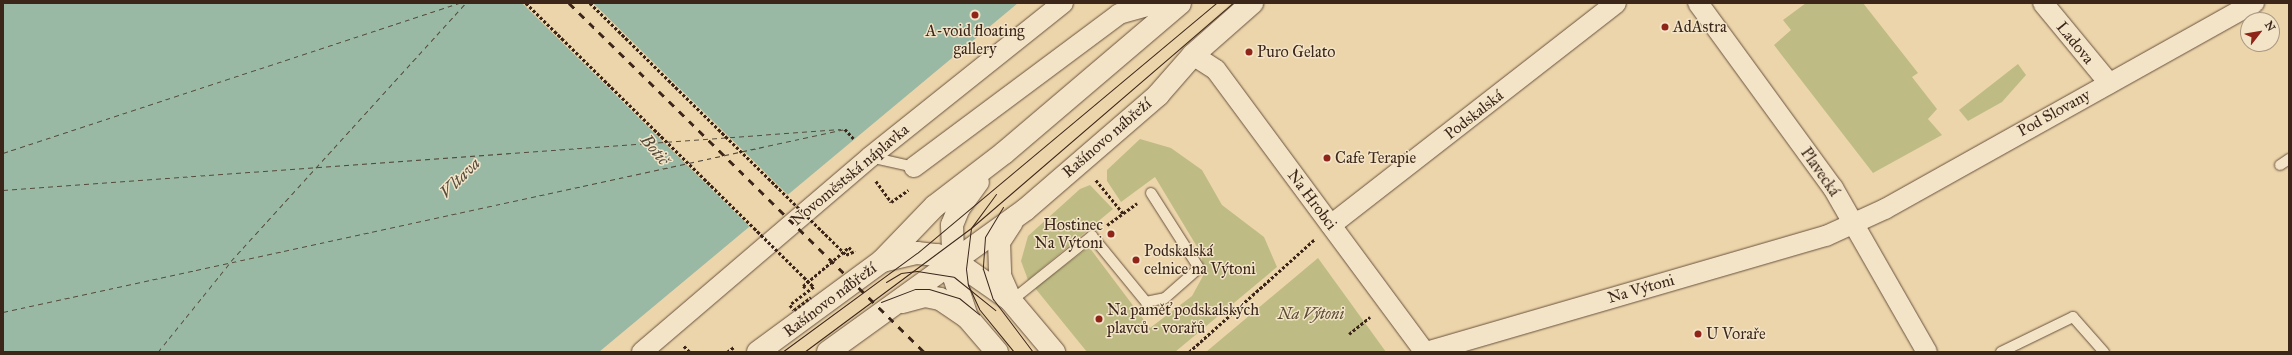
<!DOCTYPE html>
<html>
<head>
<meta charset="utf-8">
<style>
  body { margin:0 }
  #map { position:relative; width:2292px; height:355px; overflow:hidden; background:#edd5ab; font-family:"IM FELL Great Primer",serif }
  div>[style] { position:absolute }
  .green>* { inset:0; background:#bebc84 }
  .water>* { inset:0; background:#9ab9a4 }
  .pier>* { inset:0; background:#edd5ab }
  .ferry>* { height:1px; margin-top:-0.5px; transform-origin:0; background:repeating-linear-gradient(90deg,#544b3c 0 5px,transparent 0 9px) }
  .path>* { height:2.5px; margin-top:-1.25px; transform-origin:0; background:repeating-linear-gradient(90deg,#3c261a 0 3px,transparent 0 5px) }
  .roads { filter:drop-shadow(0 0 1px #68523e) drop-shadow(0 0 1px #68523e) }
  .lane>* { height:10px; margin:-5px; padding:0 5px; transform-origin:5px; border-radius:5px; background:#f3e4c8 }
  .street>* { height:20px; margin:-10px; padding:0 10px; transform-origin:10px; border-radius:10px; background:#f3e4c8 }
  .secondary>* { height:22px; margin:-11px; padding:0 11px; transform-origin:11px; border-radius:11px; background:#f3e4c8 }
  .tram>* { height:1px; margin:-0.5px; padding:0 0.5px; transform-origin:0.5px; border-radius:0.5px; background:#3c261a }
  .rail>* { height:3px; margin-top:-1.5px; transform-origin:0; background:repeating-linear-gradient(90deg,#3c261a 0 7px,transparent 0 14px) }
  .path-bridge>* { height:2.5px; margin-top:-1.25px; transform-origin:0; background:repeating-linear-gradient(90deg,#3c261a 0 3px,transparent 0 5px) }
  .dots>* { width:11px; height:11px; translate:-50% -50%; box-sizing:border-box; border:2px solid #f3e4c8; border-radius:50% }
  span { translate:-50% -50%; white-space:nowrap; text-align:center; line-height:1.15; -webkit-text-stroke:3px #f3e4c8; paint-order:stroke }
  .poi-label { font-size:16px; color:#3c261a }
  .left { translate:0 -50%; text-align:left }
  .right { translate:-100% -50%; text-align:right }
  .street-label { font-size:16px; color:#3c261a }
  .park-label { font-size:16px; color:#5c4c34; font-style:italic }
  .water-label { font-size:17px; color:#544b3c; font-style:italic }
  .frame { position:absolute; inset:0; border:4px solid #3c261a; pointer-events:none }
  .north { position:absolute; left:2240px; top:12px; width:40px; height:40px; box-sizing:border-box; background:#f3e4c8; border:1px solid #aa9882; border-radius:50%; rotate:59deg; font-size:11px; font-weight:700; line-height:16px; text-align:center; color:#3c261a }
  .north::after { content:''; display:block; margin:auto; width:14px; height:18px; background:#8f2418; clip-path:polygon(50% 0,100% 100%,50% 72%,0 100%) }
</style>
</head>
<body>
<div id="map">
  <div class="green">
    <i style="clip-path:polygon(1806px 3px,1863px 3px,1918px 73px,1912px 77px,1937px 109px,1928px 119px,1942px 135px,1873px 173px,1774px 45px,1791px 30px,1783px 20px)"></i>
    <i style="clip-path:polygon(2018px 64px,2026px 75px,2002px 102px,1968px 121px,1959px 110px)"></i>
    <i style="clip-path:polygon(1140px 139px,1171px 148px,1202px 170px,1222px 205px,1264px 237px,1277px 267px,1175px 352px,1087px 352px,1035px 288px,1089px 247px,1150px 328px,1192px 296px,1203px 276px,1202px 255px,1155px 177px,1121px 202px,1107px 181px,1107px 170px)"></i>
    <i style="clip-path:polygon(1090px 185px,1113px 209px,1028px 280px,1021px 261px,1028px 236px,1080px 189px)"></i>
    <i style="clip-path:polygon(1318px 258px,1386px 352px,1206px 352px)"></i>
  </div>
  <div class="water">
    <i style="clip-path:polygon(3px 3px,1018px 3px,599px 352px,3px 352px)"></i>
  </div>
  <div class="pier">
    <i style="clip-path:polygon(522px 3px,593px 3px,788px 195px,750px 227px)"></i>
  </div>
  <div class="ferry">
    <i style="left:3px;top:153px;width:480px;rotate:-18.2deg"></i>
    <i style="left:3px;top:190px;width:840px;rotate:-4.16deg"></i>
    <i style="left:231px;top:261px;width:349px;rotate:-47.7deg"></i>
    <i style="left:3px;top:312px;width:862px;rotate:-12.26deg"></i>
    <i style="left:158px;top:352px;width:113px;rotate:-51.1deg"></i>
  </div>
  <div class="path">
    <i style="left:845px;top:129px;width:13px;rotate:48deg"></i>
    <i style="left:1096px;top:180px;width:43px;rotate:50.7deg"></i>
    <i style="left:876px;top:181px;width:26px;rotate:54deg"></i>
    <i style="left:891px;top:202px;width:21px;rotate:-35deg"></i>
    <i style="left:1107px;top:225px;width:37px;rotate:-36deg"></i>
    <i style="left:805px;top:288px;width:3px;rotate:-135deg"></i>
    <i style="left:803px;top:286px;width:60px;rotate:-40.3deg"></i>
    <i style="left:849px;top:247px;width:6px;rotate:51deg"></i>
    <i style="left:1349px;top:334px;width:27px;rotate:-39deg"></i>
    <i style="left:684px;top:346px;width:8px;rotate:45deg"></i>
    <i style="left:727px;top:352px;width:9px;rotate:-36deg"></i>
    <i style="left:1189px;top:352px;width:168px;rotate:-41.9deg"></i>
  </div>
  <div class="roads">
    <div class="lane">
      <i style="left:870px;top:157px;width:45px;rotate:12.8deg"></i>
      <i style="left:2280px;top:165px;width:11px;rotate:-34deg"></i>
      <i style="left:1011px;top:301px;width:104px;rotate:-38.7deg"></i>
      <i style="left:1092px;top:236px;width:85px;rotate:50.7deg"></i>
      <i style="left:1146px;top:302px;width:19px;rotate:-12deg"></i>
      <i style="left:1165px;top:298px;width:45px;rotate:-41.4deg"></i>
      <i style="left:1199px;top:268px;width:89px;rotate:-122.6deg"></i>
      <i style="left:2001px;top:352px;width:80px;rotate:-25.9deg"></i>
      <i style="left:2073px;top:317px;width:47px;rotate:48.5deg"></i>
    </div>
    <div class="street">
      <i style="left:1698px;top:3px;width:229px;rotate:53.9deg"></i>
      <i style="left:1833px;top:188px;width:189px;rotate:60.2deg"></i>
      <i style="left:2043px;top:3px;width:104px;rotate:50.5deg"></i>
      <i style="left:1193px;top:55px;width:27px;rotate:33deg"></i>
      <i style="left:1216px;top:70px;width:351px;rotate:53.5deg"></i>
      <i style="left:914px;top:167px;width:256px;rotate:-36.7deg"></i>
      <i style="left:1119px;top:14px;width:41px;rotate:-15.8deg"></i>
      <i style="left:1331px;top:225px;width:361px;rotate:-37.9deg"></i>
      <i style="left:642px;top:352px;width:300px;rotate:-40.5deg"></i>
      <i style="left:870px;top:157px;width:247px;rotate:-38.6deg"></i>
      <i style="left:1426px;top:352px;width:416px;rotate:-16.2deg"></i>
      <i style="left:1826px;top:236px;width:65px;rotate:-24.6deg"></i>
      <i style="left:1885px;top:209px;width:423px;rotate:-29.2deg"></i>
    </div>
    <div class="secondary">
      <i style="left:1012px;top:222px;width:24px;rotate:123deg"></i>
      <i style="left:999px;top:242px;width:34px;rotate:88deg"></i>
      <i style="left:1000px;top:276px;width:27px;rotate:66deg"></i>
      <i style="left:1011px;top:301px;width:67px;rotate:49.9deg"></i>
      <i style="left:882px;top:261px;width:36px;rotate:-13deg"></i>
      <i style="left:917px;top:253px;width:20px;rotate:6deg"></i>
      <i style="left:937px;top:255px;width:32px;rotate:26deg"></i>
      <i style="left:966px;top:269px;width:52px;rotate:34.9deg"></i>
      <i style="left:902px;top:302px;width:24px;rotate:-15deg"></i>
      <i style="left:925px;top:296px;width:15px;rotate:11deg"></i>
      <i style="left:940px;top:299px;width:32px;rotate:34deg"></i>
      <i style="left:967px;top:317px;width:46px;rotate:49.4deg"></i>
      <i style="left:967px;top:317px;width:42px;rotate:-108deg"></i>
      <i style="left:954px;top:277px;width:52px;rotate:-92.2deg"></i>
      <i style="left:952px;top:225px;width:18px;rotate:-68deg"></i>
      <i style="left:959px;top:208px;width:32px;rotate:-54deg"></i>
      <i style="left:758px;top:352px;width:154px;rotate:-36.3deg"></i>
      <i style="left:882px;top:261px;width:76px;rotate:-46.1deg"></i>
      <i style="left:935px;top:206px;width:87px;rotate:-37.5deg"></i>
      <i style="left:1004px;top:153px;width:231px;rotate:-40.4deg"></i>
      <i style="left:828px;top:352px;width:243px;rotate:-35.8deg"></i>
      <i style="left:1025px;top:210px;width:176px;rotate:-40.8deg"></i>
      <i style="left:1158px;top:95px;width:53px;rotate:-48.8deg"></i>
      <i style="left:1193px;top:55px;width:79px;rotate:-41.4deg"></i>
    </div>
  </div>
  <div class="tram">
    <i style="left:996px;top:194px;width:42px;rotate:126.3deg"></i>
    <i style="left:971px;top:228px;width:41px;rotate:97deg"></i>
    <i style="left:966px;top:269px;width:16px;rotate:83deg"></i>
    <i style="left:968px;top:285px;width:26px;rotate:65deg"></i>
    <i style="left:979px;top:309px;width:55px;rotate:50.9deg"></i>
    <i style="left:1003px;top:207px;width:35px;rotate:121deg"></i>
    <i style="left:985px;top:237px;width:32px;rotate:94deg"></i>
    <i style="left:983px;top:269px;width:32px;rotate:72deg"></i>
    <i style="left:993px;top:299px;width:66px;rotate:53deg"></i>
    <i style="left:886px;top:282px;width:17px;rotate:-31deg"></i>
    <i style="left:901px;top:273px;width:16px;rotate:-7deg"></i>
    <i style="left:917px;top:271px;width:37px;rotate:9deg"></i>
    <i style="left:954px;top:277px;width:53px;rotate:38.8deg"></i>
    <i style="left:881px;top:302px;width:36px;rotate:-21deg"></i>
    <i style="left:915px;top:289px;width:14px"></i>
    <i style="left:929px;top:289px;width:31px;rotate:17deg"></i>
    <i style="left:959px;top:298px;width:26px;rotate:39deg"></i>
    <i style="left:782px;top:352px;width:167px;rotate:-36.3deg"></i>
    <i style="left:917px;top:253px;width:390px;rotate:-39.9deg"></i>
    <i style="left:804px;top:352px;width:208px;rotate:-36.6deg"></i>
    <i style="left:971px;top:228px;width:345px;rotate:-40.7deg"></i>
  </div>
  <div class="rail">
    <i style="left:569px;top:3px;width:498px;rotate:44.5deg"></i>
  </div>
  <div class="path-bridge">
    <i style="left:526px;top:3px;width:404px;rotate:44.6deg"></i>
    <i style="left:814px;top:287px;width:30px;rotate:143deg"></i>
    <i style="left:790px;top:305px;width:6px;rotate:51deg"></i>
    <i style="left:794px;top:310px;width:21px;rotate:-37deg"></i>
    <i style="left:590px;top:3px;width:359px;rotate:44.5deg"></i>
    <i style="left:846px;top:255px;width:10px;rotate:-24deg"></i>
  </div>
  <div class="dots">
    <i style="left:975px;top:15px;background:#8f2418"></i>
    <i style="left:1665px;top:27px;background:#8f2418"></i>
    <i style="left:1249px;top:52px;background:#8f2418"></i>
    <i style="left:1327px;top:158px;background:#8f2418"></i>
    <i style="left:1111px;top:234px;background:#8f2418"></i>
    <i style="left:1136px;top:260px;background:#8f2418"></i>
    <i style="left:1099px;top:319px;background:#8f2418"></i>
    <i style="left:1698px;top:334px;background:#8f2418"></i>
  </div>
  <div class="poi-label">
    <span class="left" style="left:1673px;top:27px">AdAstra</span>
    <span style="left:975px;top:40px">A-void floating<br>gallery</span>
    <span class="left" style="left:1257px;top:52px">Puro Gelato</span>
    <span class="left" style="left:1335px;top:158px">Cafe Terapie</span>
    <span class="right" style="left:1103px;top:234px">Hostinec<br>Na Výtoni</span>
    <span class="left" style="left:1144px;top:260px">Podskalská<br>celnice na Výtoni</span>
    <span class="left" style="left:1107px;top:319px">Na paměť podskalských<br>plavců - vorařů</span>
    <span class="left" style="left:1706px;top:334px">U Voraře</span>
  </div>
  <div class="street-label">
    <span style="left:2075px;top:43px;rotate:51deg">Ladova</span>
    <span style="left:2054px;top:113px;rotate:-29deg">Pod Slovany</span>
    <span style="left:1474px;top:115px;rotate:-38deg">Podskalská</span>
    <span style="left:1107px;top:138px;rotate:-41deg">Rašínovo nábřeží</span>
    <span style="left:1820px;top:172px;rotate:55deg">Plavecká</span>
    <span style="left:850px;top:175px;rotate:-40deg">Novoměstská náplavka</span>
    <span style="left:1312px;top:200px;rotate:53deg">Na Hrobci</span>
    <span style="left:1641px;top:289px;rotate:-16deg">Na Výtoni</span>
    <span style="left:830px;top:300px;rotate:-37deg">Rašínovo nábřeží</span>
  </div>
  <div class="park-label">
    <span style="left:1311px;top:314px">Na Výtoni</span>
  </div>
  <div class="water-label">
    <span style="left:655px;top:150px;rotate:50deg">Botič</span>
    <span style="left:460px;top:178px;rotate:-45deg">Vltava</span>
  </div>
  <div class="frame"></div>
  <div class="north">N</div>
</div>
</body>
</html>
